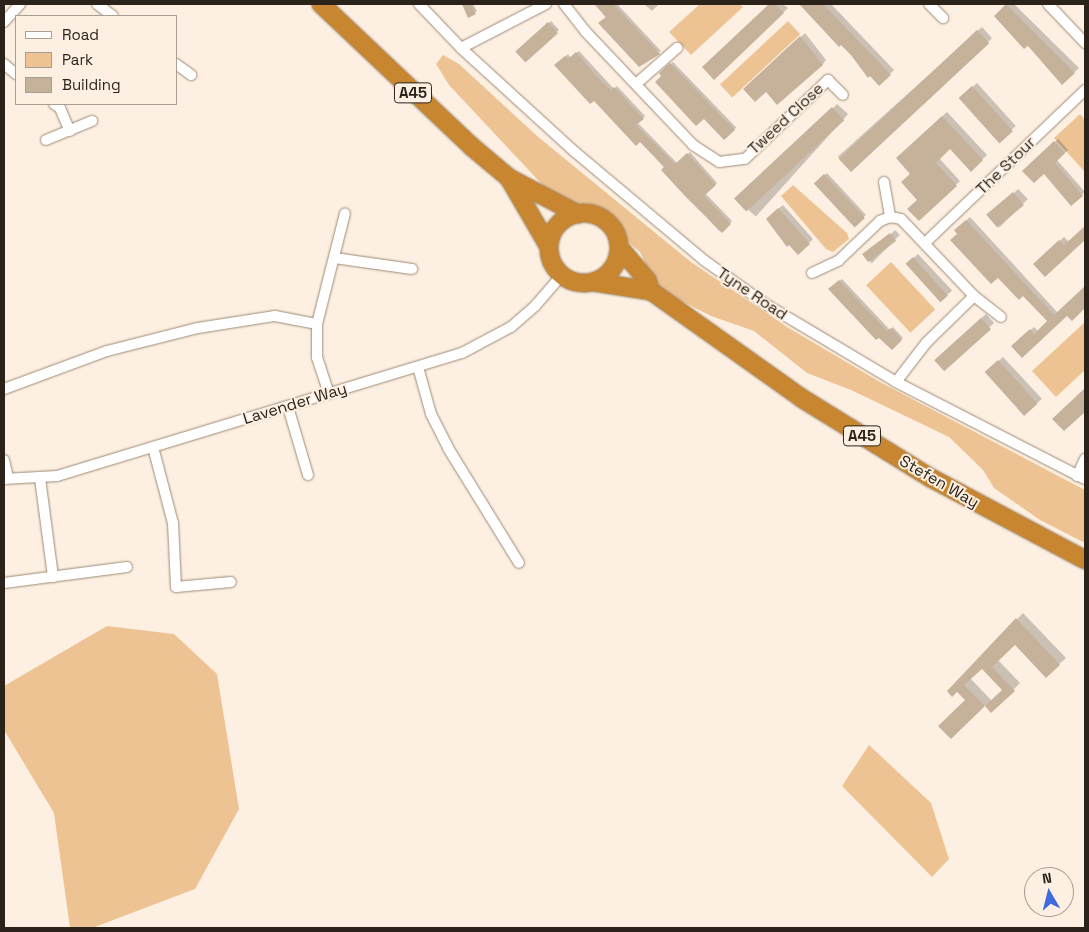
<!DOCTYPE html>
<html>
<head>
<meta charset="utf-8">
<style>
  body { margin:0 }
  #map { position:relative; width:1089px; height:932px; overflow:hidden; background:#fdf0e2; font-family:"Space Grotesk",sans-serif }
  div>[style] { position:absolute }
  .green>* { inset:0; background:#edc394; transform-origin:0 0 }
  .shadow>* { inset:0; background:#0003; transform-origin:0 0 }
  .building>* { inset:0; background:#c6b19b; transform-origin:0 0 }
  .roads { filter:drop-shadow(0 0 1px #9e8a75) drop-shadow(0 0 1px #9e8a75) }
  .street>* { height:10px; margin:-5px; padding:0 5px; transform-origin:5px; border-radius:5px; background:#fff }
  .highway>* { height:18px; margin:-9px; padding:0 9px; transform-origin:9px; border-radius:9px; background:#c7862f }
  .highway>.ring { margin:-9px; padding:0; box-sizing:content-box; background:none; border:18px solid #c7862f; border-radius:50% }
  span { translate:-50% -50%; white-space:nowrap; text-align:center; line-height:1.15; -webkit-text-stroke:4px #fdf0e2; paint-order:stroke }
  .shield-label span { padding:1px 4px; background:#fdf0e2; border:1px solid; border-radius:4px; -webkit-text-stroke-width:0 }
  .shield-label { font-size:15px; color:#2b231a; font-weight:700 }
  .street-label { font-size:16px; color:#2b231a }
  .frame { position:absolute; inset:0; border:5px solid #2b231a; pointer-events:none }
  .legend { position:absolute; left:15px; top:15px; width:162px; height:90px; box-sizing:border-box; background:#fdf0e2; border:1px solid #a99e92; margin:0; padding:6px 9px; list-style:none; font-size:15px; color:#2b231a }
  .legend li { display:flex; align-items:center; gap:10px; height:25px }
  .legend b { width:25px; border:1px solid #a99e92 }
  .north { position:absolute; left:1024px; top:867px; width:50px; height:50px; box-sizing:border-box; background:#fdf0e2; border:1px solid #a99e92; border-radius:50%; rotate:352deg; font-size:14px; font-weight:700; line-height:20px; text-align:center; color:#2b231a }
  .north::after { content:''; display:block; margin:auto; width:18px; height:22px; background:#416bdd; clip-path:polygon(50% 0,100% 100%,50% 72%,0 100%) }
</style>
</head>
<body>
<div id="map">
  <div class="green">
    <i style="clip-path:polygon(700px 4px,739px 4px,743px 7px,691px 55px,669px 32px)"></i>
    <i style="left:788px;top:21px;width:18px;height:93px;rotate:47deg"></i>
    <i style="clip-path:polygon(443px 55px,459px 64px,537px 136px,691px 262px,787px 327px,880px 382px,1085px 490px,1085px 543px,1040px 520px,994px 488px,983px 470px,949px 437px,851px 390px,807px 373px,754px 331px,711px 316px,666px 293px,654px 281px,640px 252px,593px 212px,566px 210px,449px 85px,436px 64px)"></i>
    <i style="clip-path:polygon(1080px 114px,1085px 120px,1085px 172px,1054px 138px)"></i>
    <i style="clip-path:polygon(793px 185px,847px 233px,849px 239px,833px 252px,826px 249px,781px 196px)"></i>
    <i style="left:891px;top:262px;width:65px;height:34px;rotate:47deg"></i>
    <i style="clip-path:polygon(1085px 322px,1085px 370px,1056px 397px,1032px 371px)"></i>
    <i style="clip-path:polygon(107px 626px,174px 634px,217px 674px,239px 809px,195px 889px,92px 928px,70px 928px,54px 813px,4px 730px,4px 686px)"></i>
    <i style="clip-path:polygon(869px 745px,931px 803px,949px 859px,932px 877px,842px 786px)"></i>
  </div>
  <div class="shadow">
    <i style="clip-path:polygon(463px 4px,473px 4px,477px 11px,469px 16px)"></i>
    <i style="clip-path:polygon(601px 4px,617px 4px,661px 51px,640px 65px,598px 7px)"></i>
    <i style="clip-path:polygon(644px 4px,659px 4px,652px 11px)"></i>
    <i style="clip-path:polygon(774px 4px,783px 4px,788px 8px,714px 78px,708px 63px)"></i>
    <i style="clip-path:polygon(800px 4px,831px 4px,894px 70px,890px 74px,852px 55px,841px 43px,839px 45px)"></i>
    <i style="clip-path:polygon(1008px 4px,1014px 4px,1079px 68px,1063px 83px,1028px 45px,996px 16px)"></i>
    <i style="left:551px;top:21px;width:12px;height:45px;rotate:48deg"></i>
    <i style="left:982px;top:27px;width:15px;height:194px;rotate:48deg"></i>
    <i style="clip-path:polygon(805px 33px,826px 60px,823px 64px,777px 103px,766px 90px,745px 90px)"></i>
    <i style="clip-path:polygon(579px 51px,614px 89px,617px 86px,645px 116px,638px 123px,677px 163px,690px 152px,717px 183px,705px 193px,732px 221px,730px 223px,719px 231px,640px 140px,556px 65px,568px 54px,571px 58px)"></i>
    <i style="left:673px;top:62px;width:91px;height:17px;rotate:46deg"></i>
    <i style="left:977px;top:83px;width:58px;height:22px;rotate:48deg"></i>
    <i style="left:837px;top:104px;width:15px;height:138px;rotate:42deg"></i>
    <i style="clip-path:polygon(947px 112px,987px 155px,971px 170px,950px 148px,939px 158px,960px 181px,919px 220px,919px 199px,902px 154px)"></i>
    <i style="clip-path:polygon(1058px 139px,1068px 150px,1057px 160px,1085px 192px,1071px 204px,1044px 172px,1024px 171px)"></i>
    <i style="left:827px;top:173px;width:57px;height:16px;rotate:47deg"></i>
    <i style="left:1018px;top:189px;width:14px;height:40px;rotate:45deg"></i>
    <i style="clip-path:polygon(783px 205px,813px 239px,809px 243px,772px 214px)"></i>
    <i style="clip-path:polygon(970px 217px,1058px 313px,1085px 288px,1085px 306px,1072px 319px,1067px 314px,1013px 346px,1034px 327px,1038px 331px,1049px 321px,956px 230px)"></i>
    <i style="clip-path:polygon(1085px 227px,1085px 243px,1083px 240px,1035px 264px,1064px 237px,1069px 242px)"></i>
    <i style="left:895px;top:230px;width:7px;height:40px;rotate:45deg"></i>
    <i style="left:918px;top:254px;width:50px;height:14px;rotate:47deg"></i>
    <i style="clip-path:polygon(842px 279px,890px 330px,893px 327px,903px 338px,892px 348px,830px 289px)"></i>
    <i style="left:986px;top:314px;width:12px;height:68px;rotate:48deg"></i>
    <i style="left:1003px;top:357px;width:57px;height:22px;rotate:47deg"></i>
    <i style="clip-path:polygon(evenodd,1023px 613px,1066px 658px,1046px 676px,1015px 643px,998px 660px,1020px 683px,991px 712px,985px 705px,951px 737px,967px 700px,957px 690px,948px 691px,1023px 613px,982px 667px,1004px 690px,992px 701px,970px 678px,982px 667px)"></i>
  </div>
  <div class="building">
    <i style="clip-path:polygon(462px 4px,471px 4px,476px 14px,468px 18px)"></i>
    <i style="clip-path:polygon(594px 4px,613px 4px,660px 54px,639px 67px,598px 23px,606px 17px)"></i>
    <i style="clip-path:polygon(769px 4px,775px 4px,784px 13px,714px 80px,702px 67px)"></i>
    <i style="clip-path:polygon(799px 4px,823px 4px,891px 75px,879px 86px,870px 76px,868px 78px,851px 55px,841px 45px,839px 47px)"></i>
    <i style="clip-path:polygon(1006px 4px,1075px 73px,1062px 85px,1028px 46px,1024px 49px,994px 16px)"></i>
    <i style="left:548px;top:22px;width:15px;height:44px;rotate:48deg"></i>
    <i style="left:977px;top:30px;width:18px;height:189px;rotate:47deg"></i>
    <i style="clip-path:polygon(800px 36px,823px 65px,777px 105px,766px 92px,755px 102px,743px 89px)"></i>
    <i style="clip-path:polygon(576px 52px,599px 79px,611px 90px,614px 87px,644px 119px,636px 125px,675px 164px,687px 153px,716px 185px,704px 196px,731px 224px,722px 233px,685px 196px,661px 170px,664px 167px,640px 142px,636px 146px,594px 101px,590px 104px,554px 65px,565px 56px,568px 59px)"></i>
    <i style="clip-path:polygon(670px 63px,735px 130px,724px 140px,704px 119px,696px 126px,655px 82px,661px 76px,659px 73px)"></i>
    <i style="left:972px;top:86px;width:61px;height:18px;rotate:48deg"></i>
    <i style="left:832px;top:107px;width:18px;height:134px;rotate:47deg"></i>
    <i style="clip-path:polygon(942px 116px,983px 160px,971px 172px,950px 149px,936px 163px,957px 186px,919px 221px,907px 209px,917px 200px,901px 182px,910px 174px,896px 158px)"></i>
    <i style="clip-path:polygon(1054px 141px,1065px 153px,1055px 163px,1083px 196px,1071px 206px,1044px 174px,1034px 183px,1022px 171px)"></i>
    <i style="left:824px;top:174px;width:60px;height:14px;rotate:47deg"></i>
    <i style="left:1013px;top:192px;width:17px;height:35px;rotate:50deg"></i>
    <i style="clip-path:polygon(778px 208px,810px 244px,798px 255px,789px 245px,787px 247px,766px 219px)"></i>
    <i style="clip-path:polygon(966px 220px,1054px 315px,1085px 286px,1085px 308px,1072px 321px,1067px 316px,1022px 358px,1011px 346px,1030px 329px,1034px 334px,1047px 321px,1023px 296px,1019px 300px,998px 278px,991px 284px,950px 240px,957px 234px,954px 230px)"></i>
    <i style="clip-path:polygon(1085px 226px,1085px 240px,1045px 277px,1033px 264px,1059px 240px,1064px 245px)"></i>
    <i style="left:890px;top:233px;width:10px;height:35px;rotate:53deg"></i>
    <i style="left:913px;top:257px;width:52px;height:10px;rotate:48deg"></i>
    <i style="clip-path:polygon(839px 280px,887px 331px,891px 328px,902px 340px,892px 350px,879px 338px,876px 340px,828px 289px)"></i>
    <i style="left:981px;top:318px;width:15px;height:63px;rotate:48deg"></i>
    <i style="left:998px;top:360px;width:59px;height:18px;rotate:48deg"></i>
    <i style="clip-path:polygon(1085px 388px,1085px 412px,1064px 431px,1052px 419px)"></i>
    <i style="clip-path:polygon(evenodd,1016px 618px,1060px 665px,1046px 678px,1015px 645px,992px 667px,1015px 691px,991px 713px,985px 706px,951px 739px,938px 726px,965px 700px,957px 692px,952px 697px,947px 691px,1016px 618px,982px 669px,1002px 690px,985px 706px,964px 685px,982px 669px)"></i>
  </div>
  <div class="roads">
    <div class="street">
      <i style="left:97px;top:4px;width:20px;rotate:37deg"></i>
      <i style="left:419px;top:4px;width:61px;rotate:46.3deg"></i>
      <i style="left:461px;top:48px;width:154px;rotate:42.4deg"></i>
      <i style="left:575px;top:152px;width:170px;rotate:40deg"></i>
      <i style="left:705px;top:261px;width:76px;rotate:35.4deg"></i>
      <i style="left:767px;top:305px;width:150px;rotate:30.8deg"></i>
      <i style="left:896px;top:382px;width:212px;rotate:27.2deg"></i>
      <i style="left:564px;top:4px;width:34px;rotate:52deg"></i>
      <i style="left:585px;top:31px;width:157px;rotate:46.5deg"></i>
      <i style="left:693px;top:145px;width:31px;rotate:33deg"></i>
      <i style="left:719px;top:162px;width:26px;rotate:-7deg"></i>
      <i style="left:745px;top:159px;width:115px;rotate:-43.6deg"></i>
      <i style="left:828px;top:80px;width:21px;rotate:45deg"></i>
      <i style="left:929px;top:4px;width:20px;rotate:45deg"></i>
      <i style="left:1048px;top:4px;width:54px;rotate:46.5deg"></i>
      <i style="left:4px;top:22px;width:24px;rotate:-48deg"></i>
      <i style="left:461px;top:48px;width:96px;rotate:-27.4deg"></i>
      <i style="left:4px;top:64px;width:16px;rotate:40deg"></i>
      <i style="left:176px;top:64px;width:19px;rotate:36deg"></i>
      <i style="left:636px;top:84px;width:55px;rotate:-41.3deg"></i>
      <i style="left:54px;top:104px;width:7px;rotate:34deg"></i>
      <i style="left:60px;top:108px;width:25px;rotate:67deg"></i>
      <i style="left:46px;top:140px;width:50px;rotate:-22.4deg"></i>
      <i style="left:884px;top:182px;width:36px;rotate:80deg"></i>
      <i style="left:890px;top:217px;width:11px;rotate:10deg"></i>
      <i style="left:901px;top:219px;width:106px;rotate:46.5deg"></i>
      <i style="left:974px;top:296px;width:34px;rotate:38deg"></i>
      <i style="left:926px;top:242px;width:220px;rotate:-43.7deg"></i>
      <i style="left:334px;top:258px;width:79px;rotate:8deg"></i>
      <i style="left:812px;top:273px;width:29px;rotate:-25deg"></i>
      <i style="left:838px;top:261px;width:58px;rotate:-43.6deg"></i>
      <i style="left:880px;top:221px;width:11px;rotate:-22deg"></i>
      <i style="left:418px;top:367px;width:49px;rotate:74.5deg"></i>
      <i style="left:431px;top:414px;width:38px;rotate:63deg"></i>
      <i style="left:448px;top:448px;width:135px;rotate:58.3deg"></i>
      <i style="left:896px;top:382px;width:49px;rotate:-52.4deg"></i>
      <i style="left:926px;top:343px;width:67px;rotate:-44.4deg"></i>
      <i style="left:4px;top:389px;width:110px;rotate:-20.3deg"></i>
      <i style="left:107px;top:351px;width:94px;rotate:-14.2deg"></i>
      <i style="left:198px;top:328px;width:78px;rotate:-8.9deg"></i>
      <i style="left:275px;top:316px;width:43px;rotate:10.8deg"></i>
      <i style="left:329px;top:394px;width:38px;rotate:-108deg"></i>
      <i style="left:317px;top:358px;width:34px;rotate:-90deg"></i>
      <i style="left:317px;top:324px;width:114px;rotate:-75.8deg"></i>
      <i style="left:288px;top:407px;width:71px;rotate:73.6deg"></i>
      <i style="left:153px;top:447px;width:79px;rotate:75.3deg"></i>
      <i style="left:173px;top:523px;width:64px;rotate:87.3deg"></i>
      <i style="left:176px;top:587px;width:55px;rotate:-5.2deg"></i>
      <i style="left:4px;top:460px;width:18px;rotate:77deg"></i>
      <i style="left:1077px;top:476px;width:19px;rotate:-65deg"></i>
      <i style="left:40px;top:478px;width:100px;rotate:82.5deg"></i>
      <i style="left:4px;top:479px;width:53px;rotate:-3.2deg"></i>
      <i style="left:57px;top:476px;width:423px;rotate:-16.9deg"></i>
      <i style="left:462px;top:353px;width:55px;rotate:-28deg"></i>
      <i style="left:511px;top:327px;width:32px;rotate:-41deg"></i>
      <i style="left:535px;top:306px;width:40px;rotate:-49deg"></i>
      <i style="left:4px;top:583px;width:124px;rotate:-7.4deg"></i>
    </div>
    <div class="highway">
      <i style="left:321px;top:4px;width:207px;rotate:43.4deg"></i>
      <i style="left:471px;top:146px;width:50px;rotate:40.1deg"></i>
      <i style="left:509px;top:178px;width:78px;rotate:27.6deg"></i>
      <i style="left:509px;top:178px;width:78px;rotate:59.8deg"></i>
      <i class="ring" style="left:549px;top:213px;width:52px;height:52px"></i>
      <i style="left:619px;top:247px;width:43px;rotate:49.7deg"></i>
      <i style="left:647px;top:280px;width:12px;rotate:70deg"></i>
      <i style="left:651px;top:291px;width:186px;rotate:35.4deg"></i>
      <i style="left:803px;top:399px;width:150px;rotate:31.7deg"></i>
      <i style="left:931px;top:478px;width:174px;rotate:28deg"></i>
      <i style="left:594px;top:282px;width:58px;rotate:9deg"></i>
    </div>
  </div>
  <div class="shield-label">
    <span style="left:413px;top:93px">A45</span>
    <span style="left:862px;top:436px">A45</span>
  </div>
  <div class="street-label">
    <span style="left:786px;top:119px;rotate:-43deg">Tweed Close</span>
    <span style="left:1006px;top:166px;rotate:-44deg">The Stour</span>
    <span style="left:752px;top:294px;rotate:34deg">Tyne Road</span>
    <span style="left:295px;top:404px;rotate:-17deg">Lavender Way</span>
    <span style="left:939px;top:482px;rotate:30deg">Stefen Way</span>
  </div>
  <div class="frame"></div>
  <ul class="legend">
  <li><b style="height:6px;background:#fff"></b>Road</li>
  <li><b style="height:14px;background:#edc394"></b>Park</li>
  <li><b style="height:14px;background:#c6b19b"></b>Building</li>
  </ul>
  <div class="north">N</div>
</div>
</body>
</html>
